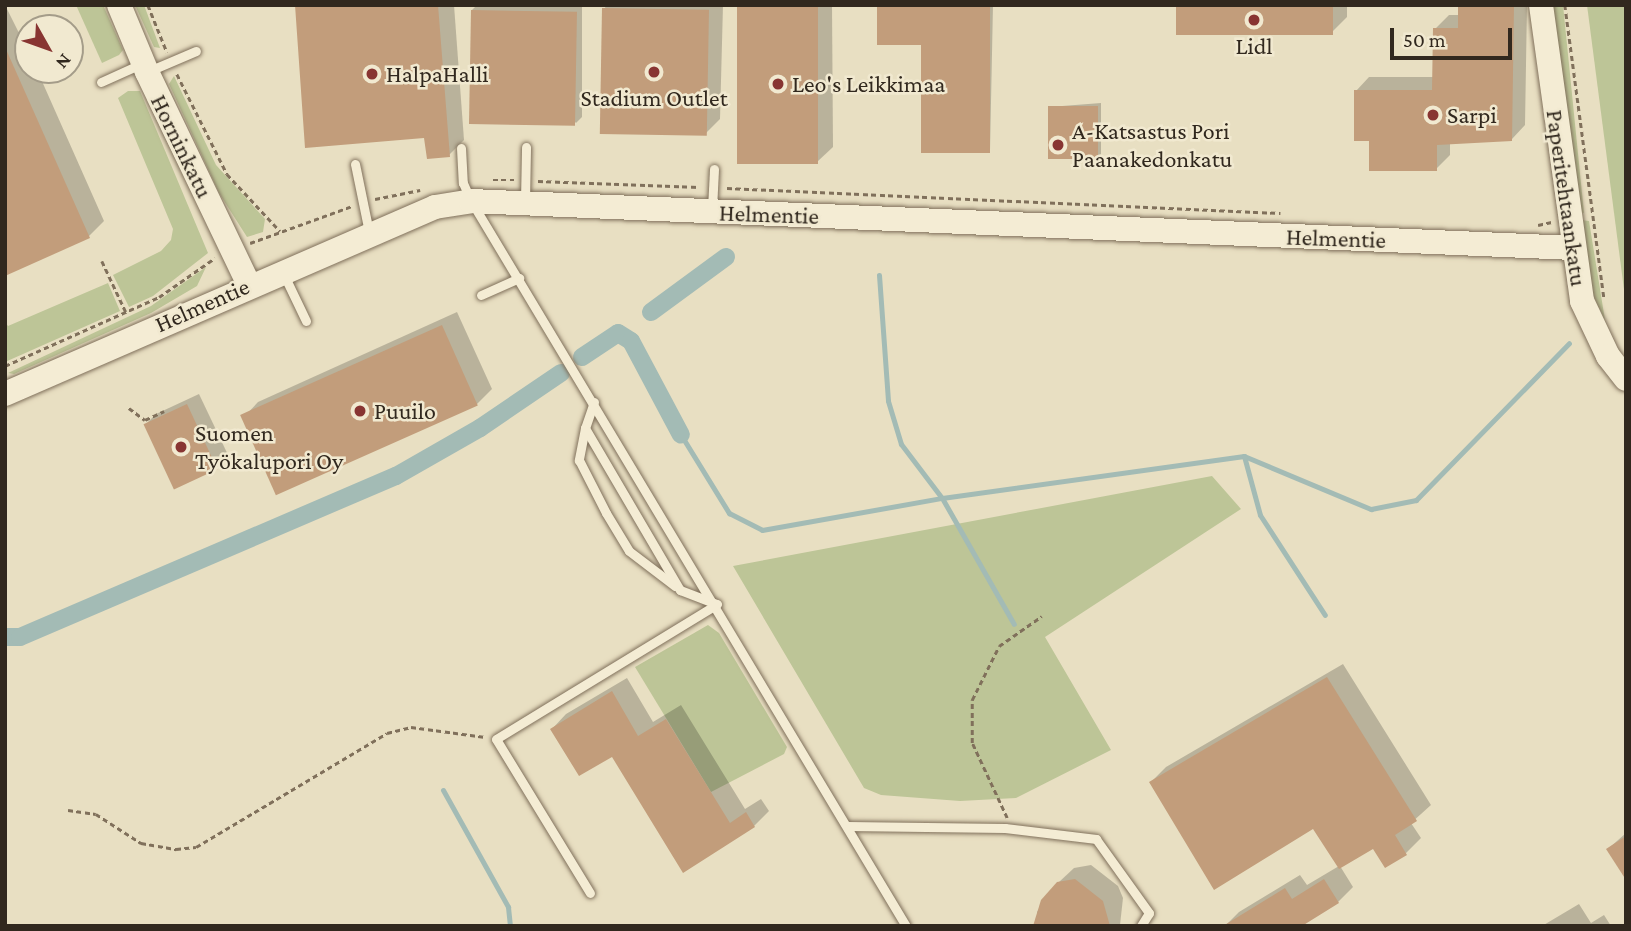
<!DOCTYPE html>
<html>
<head>
<meta charset="utf-8">
<style>
  body { margin:0 }
  #map { position:relative; width:1631px; height:931px; overflow:hidden; background:#e8dfc2; font-family:"Crimson Pro",serif }
  div>[style] { position:absolute }
  .green>* { inset:0; background:#bdc597 }
  .shadow>* { inset:0; background:#0003 }
  .stream>* { height:5px; margin:-2.5px; padding:0 2.5px; transform-origin:2.5px; border-radius:2.5px; background:#a3bbb5 }
  .canal>* { height:18px; margin:-9px; padding:0 9px; transform-origin:9px; border-radius:9px; background:#a3bbb5 }
  .building>* { inset:0; background:#c29d7b; transform-origin:0 0 }
  .path>* { height:2.5px; margin-top:-1.25px; transform-origin:0; background:repeating-linear-gradient(90deg,#80705b 0 5px,transparent 0 8.5px) }
  .roads { filter:drop-shadow(0 0 2px #80705b) drop-shadow(0 0 2px #80705b) }
  .lane>* { height:9px; margin:-4.5px; padding:0 4.5px; transform-origin:4.5px; border-radius:4.5px; background:#f4ecd4 }
  .secondary>* { height:24px; margin:-12px; padding:0 12px; transform-origin:12px; border-radius:12px; background:#f4ecd4 }
  .dots>* { width:19px; height:19px; translate:-50% -50%; box-sizing:border-box; border:4px solid #f1e9d0; border-radius:50% }
  span { translate:-50% -50%; white-space:nowrap; text-align:center; line-height:1.15; -webkit-text-stroke:5px #f1e9d0; paint-order:stroke }
  .poi-label { font-size:24px; color:#31281e }
  .left { translate:0 -50%; text-align:left }
  .street-label { font-size:24px; color:#31281e }
  .frame { position:absolute; inset:0; border:7px solid #31281e; pointer-events:none }
  .north { position:absolute; left:14px; top:14px; width:70px; height:70px; box-sizing:border-box; background:#f1e9d0; border:2px solid #a49c89; border-radius:50%; rotate:130deg; font-size:19px; font-weight:700; line-height:28px; text-align:center; color:#31281e }
  .north::after { content:''; display:block; margin:auto; width:24px; height:32px; background:#883532; clip-path:polygon(50% 0,100% 100%,50% 72%,0 100%) }
  .scale { position:absolute; left:1390px; top:28px; width:122px; height:32px; box-sizing:border-box; border:4px solid #31281e; border-top:0; padding-left:9px; font-size:21px; line-height:24px; white-space:nowrap; color:#31281e; -webkit-text-stroke:5px #f1e9d0; paint-order:stroke }
</style>
</head>
<body>
<div id="map">
  <div class="green">
    <i style="clip-path:polygon(76px 5px,103px 5px,123px 50px,119px 55px,102px 63px)"></i>
    <i style="clip-path:polygon(135px 5px,144px 5px,160px 48px,154px 47px)"></i>
    <i style="clip-path:polygon(1548px 5px,1563px 5px,1584px 213px,1580px 212px)"></i>
    <i style="clip-path:polygon(1587px 5px,1626px 5px,1626px 305px)"></i>
    <i style="clip-path:polygon(174px 76px,216px 165px,265px 219px,263px 232px,247px 237px,219px 193px,169px 84px)"></i>
    <i style="clip-path:polygon(128px 91px,140px 91px,208px 253px,153px 296px,129px 307px,113px 275px,161px 251px,171px 240px,173px 229px,118px 98px)"></i>
    <i style="clip-path:polygon(1581px 220px,1589px 221px,1605px 320px,1626px 364px,1591px 291px)"></i>
    <i style="clip-path:polygon(206px 267px,197px 286px,151px 313px,14px 374px,8px 373px,151px 306px)"></i>
    <i style="clip-path:polygon(108px 283px,120px 311px,5px 362px,5px 322px,8px 326px)"></i>
    <i style="clip-path:polygon(1212px 476px,1241px 509px,1045px 637px,1111px 750px,1016px 798px,960px 801px,881px 795px,864px 788px,733px 566px)"></i>
    <i style="clip-path:polygon(708px 625px,719px 633px,787px 747px,784px 754px,711px 792px,635px 667px)"></i>
  </div>
  <div class="shadow">
    <i style="clip-path:polygon(5px 5px,28px 51px,28px 70px,37px 70px,104px 221px,89px 236px,5px 274px)"></i>
    <i style="clip-path:polygon(297px 5px,454px 5px,464px 140px,449px 155px)"></i>
    <i style="clip-path:polygon(477px 5px,582px 5px,582px 117px,576px 123px,472px 10px)"></i>
    <i style="clip-path:polygon(607px 5px,723px 5px,720px 119px,705px 134px,604px 9px)"></i>
    <i style="clip-path:polygon(739px 5px,832px 5px,833px 147px,817px 162px)"></i>
    <i style="clip-path:polygon(879px 5px,993px 5px,990px 151px,922px 43px)"></i>
    <i style="clip-path:polygon(1177px 5px,1347px 5px,1347px 17px,1332px 32px)"></i>
    <i style="clip-path:polygon(1460px 5px,1527px 5px,1525px 125px,1512px 139px,1450px 143px,1450px 155px,1436px 169px,1371px 139px,1356px 91px,1369px 77px,1434px 77px,1435px 29px,1449px 15px,1460px 15px)"></i>
    <i style="clip-path:polygon(1101px 103px,1101px 154px,1098px 157px,1049px 107px)"></i>
    <i style="clip-path:polygon(457px 312px,492px 389px,477px 404px,244px 417px,258px 402px)"></i>
    <i style="clip-path:polygon(199px 394px,229px 457px,217px 468px,145px 425px,156px 414px)"></i>
    <i style="clip-path:polygon(1343px 664px,1431px 805px,1411px 823px,1421px 838px,1406px 853px,1373px 846px,1340px 866px,1353px 887px,1338px 902px,1225px 926px,1239px 912px,1300px 875px,1307px 885px,1339px 866px,1314px 827px,1151px 782px,1166px 767px)"></i>
    <i style="clip-path:polygon(627px 678px,653px 722px,681px 705px,745px 809px,761px 799px,769px 811px,754px 826px,684px 870px,613px 754px,552px 729px,566px 714px)"></i>
    <i style="clip-path:polygon(1626px 833px,1626px 876px,1608px 849px)"></i>
    <i style="clip-path:polygon(1091px 865px,1118px 886px,1123px 898px,1120px 925px,1037px 926px,1037px 912px,1058px 883px,1074px 868px)"></i>
    <i style="clip-path:polygon(1579px 904px,1591px 923px,1604px 915px,1611px 926px,1542px 926px)"></i>
  </div>
  <div class="stream">
    <i style="left:879px;top:275px;width:126px;rotate:85.9deg"></i>
    <i style="left:888px;top:401px;width:45px;rotate:73.2deg"></i>
    <i style="left:901px;top:444px;width:68px;rotate:52.8deg"></i>
    <i style="left:942px;top:498px;width:145px;rotate:60.3deg"></i>
    <i style="left:681px;top:435px;width:92px;rotate:58.4deg"></i>
    <i style="left:729px;top:513px;width:37px;rotate:27deg"></i>
    <i style="left:762px;top:530px;width:183px;rotate:-10.1deg"></i>
    <i style="left:942px;top:498px;width:305px;rotate:-7.9deg"></i>
    <i style="left:1244px;top:456px;width:138px;rotate:22.7deg"></i>
    <i style="left:1371px;top:509px;width:46px;rotate:-11.3deg"></i>
    <i style="left:1416px;top:500px;width:219px;rotate:-45.7deg"></i>
    <i style="left:1244px;top:456px;width:61px;rotate:74.8deg"></i>
    <i style="left:1260px;top:515px;width:119px;rotate:57deg"></i>
    <i style="left:443px;top:790px;width:134px;rotate:60.9deg"></i>
    <i style="left:508px;top:907px;width:19px;rotate:84deg"></i>
  </div>
  <div class="canal">
    <i style="left:651px;top:312px;width:93px;rotate:-36.3deg"></i>
    <i style="left:582px;top:357px;width:43px;rotate:-33.7deg"></i>
    <i style="left:618px;top:333px;width:15px;rotate:32deg"></i>
    <i style="left:631px;top:341px;width:106px;rotate:62deg"></i>
    <i style="left:5px;top:637px;width:15px"></i>
    <i style="left:20px;top:637px;width:409px;rotate:-23.2deg"></i>
    <i style="left:396px;top:476px;width:97px;rotate:-29.7deg"></i>
    <i style="left:480px;top:428px;width:98px;rotate:-34.2deg"></i>
  </div>
  <div class="building">
    <i style="clip-path:polygon(295px 5px,438px 5px,450px 157px,427px 159px,424px 138px,305px 148px)"></i>
    <i style="left:737px;top:5px;width:81px;height:159px"></i>
    <i style="clip-path:polygon(877px 5px,990px 5px,990px 153px,921px 153px,921px 45px,877px 45px)"></i>
    <i style="left:1176px;top:5px;width:157px;height:30px"></i>
    <i style="clip-path:polygon(1458px 5px,1514px 5px,1512px 141px,1437px 145px,1437px 171px,1369px 171px,1369px 141px,1354px 141px,1354px 90px,1432px 90px,1433px 28px,1458px 28px)"></i>
    <i style="left:602px;top:8px;width:107px;height:126px;rotate:1deg"></i>
    <i style="left:471px;top:10px;width:106px;height:114px;rotate:1deg"></i>
    <i style="clip-path:polygon(5px 47px,90px 238px,5px 276px)"></i>
    <i style="left:1048px;top:106px;width:50px;height:53px"></i>
    <i style="left:442px;top:325px;width:88px;height:221px;rotate:66deg"></i>
    <i style="left:187px;top:404px;width:72px;height:48px;rotate:65deg"></i>
    <i style="clip-path:polygon(1327px 677px,1417px 821px,1395px 835px,1407px 855px,1385px 868px,1373px 849px,1339px 869px,1313px 829px,1214px 890px,1149px 782px)"></i>
    <i style="clip-path:polygon(612px 691px,638px 736px,666px 719px,730px 823px,746px 812px,755px 827px,683px 873px,612px 757px,579px 776px,550px 729px)"></i>
    <i style="clip-path:polygon(1626px 836px,1626px 880px,1606px 849px)"></i>
    <i style="clip-path:polygon(1075px 879px,1103px 901px,1110px 926px,1033px 926px,1041px 900px,1057px 882px)"></i>
    <i style="clip-path:polygon(1324px 879px,1339px 903px,1302px 926px,1223px 926px,1285px 888px,1292px 899px)"></i>
  </div>
  <div class="path">
    <i style="left:148px;top:5px;width:51px;rotate:68deg"></i>
    <i style="left:1565px;top:5px;width:297px;rotate:82.4deg"></i>
    <i style="left:177px;top:74px;width:112px;rotate:63.4deg"></i>
    <i style="left:227px;top:174px;width:78px;rotate:47.1deg"></i>
    <i style="left:493px;top:180px;width:21px"></i>
    <i style="left:538px;top:181px;width:161px;rotate:2.1deg"></i>
    <i style="left:727px;top:188px;width:554px;rotate:2.59deg"></i>
    <i style="left:375px;top:199px;width:46px;rotate:-11.3deg"></i>
    <i style="left:1538px;top:225px;width:14px;rotate:-12deg"></i>
    <i style="left:250px;top:243px;width:109px;rotate:-19.9deg"></i>
    <i style="left:102px;top:261px;width:56px;rotate:64.8deg"></i>
    <i style="left:5px;top:366px;width:169px;rotate:-24.1deg"></i>
    <i style="left:159px;top:297px;width:68px;rotate:-34.9deg"></i>
    <i style="left:129px;top:408px;width:20px;rotate:37deg"></i>
    <i style="left:145px;top:420px;width:21px;rotate:-25deg"></i>
    <i style="left:68px;top:810px;width:28px;rotate:8deg"></i>
    <i style="left:96px;top:814px;width:54px;rotate:32.8deg"></i>
    <i style="left:141px;top:843px;width:36px;rotate:10deg"></i>
    <i style="left:176px;top:849px;width:20px;rotate:-6deg"></i>
    <i style="left:196px;top:847px;width:222px;rotate:-30.8deg"></i>
    <i style="left:387px;top:733px;width:25px;rotate:-14deg"></i>
    <i style="left:411px;top:727px;width:75px;rotate:7.7deg"></i>
    <i style="left:1007px;top:818px;width:83px;rotate:-115deg"></i>
    <i style="left:972px;top:743px;width:43px;rotate:-90deg"></i>
    <i style="left:972px;top:700px;width:60px;rotate:-63.4deg"></i>
    <i style="left:999px;top:646px;width:52px;rotate:-34.9deg"></i>
  </div>
  <div class="roads">
    <div class="lane">
      <i style="left:149px;top:71px;width:51px;rotate:-23.1deg"></i>
      <i style="left:101px;top:82px;width:44px;rotate:-24.2deg"></i>
      <i style="left:461px;top:148px;width:35px;rotate:87deg"></i>
      <i style="left:463px;top:183px;width:20px;rotate:66deg"></i>
      <i style="left:471px;top:201px;width:845px;rotate:59.04deg"></i>
      <i style="left:355px;top:164px;width:69px;rotate:78.4deg"></i>
      <i style="left:525px;top:201px;width:54px;rotate:-88.9deg"></i>
      <i style="left:712px;top:209px;width:40px;rotate:-87.1deg"></i>
      <i style="left:284px;top:275px;width:51px;rotate:64.4deg"></i>
      <i style="left:481px;top:295px;width:42px;rotate:-24.1deg"></i>
      <i style="left:594px;top:402px;width:28px;rotate:109deg"></i>
      <i style="left:585px;top:428px;width:188px;rotate:59.6deg"></i>
      <i style="left:680px;top:590px;width:39px;rotate:21deg"></i>
      <i style="left:585px;top:428px;width:33px;rotate:101deg"></i>
      <i style="left:579px;top:460px;width:59px;rotate:63deg"></i>
      <i style="left:606px;top:513px;width:44px;rotate:58.8deg"></i>
      <i style="left:629px;top:551px;width:58px;rotate:37.3deg"></i>
      <i style="left:847px;top:826px;width:158px;rotate:0.7deg"></i>
      <i style="left:1005px;top:828px;width:92px;rotate:6.9deg"></i>
      <i style="left:1096px;top:839px;width:91px;rotate:54.4deg"></i>
      <i style="left:1149px;top:913px;width:15px;rotate:122deg"></i>
      <i style="left:590px;top:893px;width:180px;rotate:-121.4deg"></i>
      <i style="left:496px;top:739px;width:259px;rotate:-31.4deg"></i>
    </div>
    <div class="secondary">
      <i style="left:119px;top:5px;width:73px;rotate:67.3deg"></i>
      <i style="left:147px;top:72px;width:236px;rotate:64.4deg"></i>
      <i style="left:1541px;top:5px;width:299px;rotate:82.1deg"></i>
      <i style="left:1582px;top:301px;width:61px;rotate:64.7deg"></i>
      <i style="left:1608px;top:356px;width:29px;rotate:52deg"></i>
      <i style="left:5px;top:394px;width:469px;rotate:-23.5deg"></i>
      <i style="left:435px;top:207px;width:36px;rotate:-9deg"></i>
      <i style="left:471px;top:201px;width:1103px;rotate:2.44deg"></i>
    </div>
  </div>
  <div class="dots">
    <i style="left:1254px;top:20px;background:#883532"></i>
    <i style="left:654px;top:72px;background:#883532"></i>
    <i style="left:372px;top:74px;background:#883532"></i>
    <i style="left:778px;top:84px;background:#883532"></i>
    <i style="left:1433px;top:115px;background:#883532"></i>
    <i style="left:1058px;top:145px;background:#883532"></i>
    <i style="left:360px;top:411px;background:#883532"></i>
    <i style="left:181px;top:447px;background:#883532"></i>
  </div>
  <div class="poi-label">
    <span style="left:1254px;top:46px">Lidl</span>
    <span class="left" style="left:386px;top:74px">HalpaHalli</span>
    <span class="left" style="left:792px;top:84px">Leo's Leikkimaa</span>
    <span style="left:654px;top:98px">Stadium Outlet</span>
    <span class="left" style="left:1447px;top:115px">Sarpi</span>
    <span class="left" style="left:1072px;top:145px">A-Katsastus Pori<br>Paanakedonkatu</span>
    <span class="left" style="left:374px;top:411px">Puuilo</span>
    <span class="left" style="left:195px;top:447px">Suomen<br>Työkalupori Oy</span>
  </div>
  <div class="street-label">
    <span style="left:182px;top:146px;rotate:64deg">Horninkatu</span>
    <span style="left:1567px;top:198px;rotate:82deg">Paperitehtaankatu</span>
    <span style="left:769px;top:214px;rotate:2deg">Helmentie</span>
    <span style="left:1336px;top:238px;rotate:2deg">Helmentie</span>
    <span style="left:202px;top:305px;rotate:-24deg">Helmentie</span>
  </div>
  <div class="frame"></div>
  <div class="north">N</div>
  <div class="scale">50 m</div>
</div>
</body>
</html>
